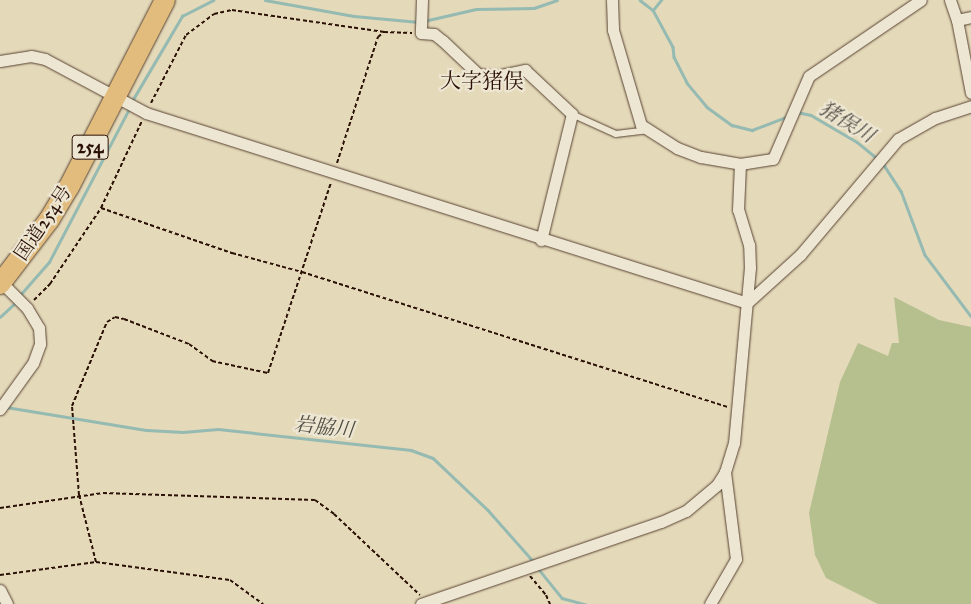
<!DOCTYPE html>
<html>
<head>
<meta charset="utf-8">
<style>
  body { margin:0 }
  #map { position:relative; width:971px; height:604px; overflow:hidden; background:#e4d9b9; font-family:"IM FELL Great Primer","Noto Serif JP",serif }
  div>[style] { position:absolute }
  .green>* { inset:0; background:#b6bf8e }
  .stream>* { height:2.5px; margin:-1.25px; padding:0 1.25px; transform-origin:1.25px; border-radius:1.25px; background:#95bab2 }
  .path>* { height:2px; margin-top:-1px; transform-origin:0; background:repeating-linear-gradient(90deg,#2a1005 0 4px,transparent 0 6.5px) }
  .roads { filter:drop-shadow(0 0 1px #584232) drop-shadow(0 0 1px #584232) }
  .lane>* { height:5.5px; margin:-2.75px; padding:0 2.75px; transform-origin:2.75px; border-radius:2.75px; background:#ede6d2 }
  .street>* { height:11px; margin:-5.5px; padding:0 5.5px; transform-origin:5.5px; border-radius:5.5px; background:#ede6d2 }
  .highway>* { height:20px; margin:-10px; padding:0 10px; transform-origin:10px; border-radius:10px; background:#e2bc7c }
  span { translate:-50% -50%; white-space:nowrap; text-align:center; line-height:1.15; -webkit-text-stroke:4.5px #ede6d2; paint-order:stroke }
  .shield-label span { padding:1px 4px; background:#ede6d2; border:1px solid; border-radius:4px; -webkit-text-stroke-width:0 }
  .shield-label { font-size:18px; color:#2a1005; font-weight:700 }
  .street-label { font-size:19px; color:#2a1005 }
  .water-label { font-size:20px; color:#4f4c42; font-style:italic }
  .quarter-label { font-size:21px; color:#2a1005 }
</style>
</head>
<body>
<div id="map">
  <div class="green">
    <i style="clip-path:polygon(894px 297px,939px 320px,971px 327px,971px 604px,878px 604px,826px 578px,815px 555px,809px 513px,840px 382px,858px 343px,888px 356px,892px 343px,899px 343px)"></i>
  </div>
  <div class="stream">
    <i style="left:265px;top:0;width:90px;rotate:10.2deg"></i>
    <i style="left:354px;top:16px;width:65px;rotate:5.3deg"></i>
    <i style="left:640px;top:0;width:16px;rotate:38deg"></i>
    <i style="left:653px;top:10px;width:42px;rotate:61.6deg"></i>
    <i style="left:673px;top:47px;width:10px;rotate:84deg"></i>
    <i style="left:674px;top:57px;width:29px;rotate:63deg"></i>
    <i style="left:687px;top:83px;width:31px;rotate:50deg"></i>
    <i style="left:707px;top:107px;width:31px;rotate:36deg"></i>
    <i style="left:732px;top:125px;width:21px;rotate:14deg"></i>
    <i style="left:752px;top:130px;width:39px;rotate:-21deg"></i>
    <i style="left:653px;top:10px;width:13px;rotate:-51deg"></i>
    <i style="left:424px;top:21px;width:53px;rotate:-13deg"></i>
    <i style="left:476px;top:9px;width:58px;rotate:-1deg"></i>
    <i style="left:534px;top:8px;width:24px;rotate:-19deg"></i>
    <i style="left:132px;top:101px;width:99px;rotate:-59.5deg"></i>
    <i style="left:182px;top:16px;width:35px;rotate:-27deg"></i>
    <i style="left:797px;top:112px;width:14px;rotate:12deg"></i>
    <i style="left:811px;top:115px;width:53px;rotate:30.4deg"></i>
    <i style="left:857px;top:142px;width:27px;rotate:39deg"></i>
    <i style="left:882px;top:162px;width:35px;rotate:57deg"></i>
    <i style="left:901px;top:191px;width:68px;rotate:69.4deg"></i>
    <i style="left:925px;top:255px;width:76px;rotate:53deg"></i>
    <i style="left:20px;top:295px;width:44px;rotate:-48.7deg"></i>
    <i style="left:49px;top:262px;width:173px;rotate:-62.4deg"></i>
    <i style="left:0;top:317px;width:22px;rotate:-43deg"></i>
    <i style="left:6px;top:407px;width:143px;rotate:9.3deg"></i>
    <i style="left:147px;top:430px;width:36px;rotate:3deg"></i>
    <i style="left:183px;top:432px;width:35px;rotate:-5deg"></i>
    <i style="left:218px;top:429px;width:194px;rotate:6.2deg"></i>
    <i style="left:411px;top:450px;width:23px;rotate:20deg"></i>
    <i style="left:433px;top:458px;width:76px;rotate:43.4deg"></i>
    <i style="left:488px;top:510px;width:69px;rotate:48.5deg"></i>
    <i style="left:537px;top:567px;width:40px;rotate:51deg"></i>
    <i style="left:562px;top:598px;width:24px;rotate:15deg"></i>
  </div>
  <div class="path">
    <i style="left:151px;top:103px;width:76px;rotate:-62.8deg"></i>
    <i style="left:186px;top:35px;width:35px;rotate:-37deg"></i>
    <i style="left:214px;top:14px;width:18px;rotate:-13deg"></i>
    <i style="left:232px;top:10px;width:154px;rotate:8.2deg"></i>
    <i style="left:337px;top:163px;width:133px;rotate:-72deg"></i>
    <i style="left:378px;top:37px;width:8px;rotate:-40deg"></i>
    <i style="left:384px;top:32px;width:28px;rotate:2deg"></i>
    <i style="left:101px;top:208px;width:139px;rotate:19deg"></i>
    <i style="left:232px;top:253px;width:73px;rotate:15.2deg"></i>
    <i style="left:302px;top:272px;width:447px;rotate:17.6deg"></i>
    <i style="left:34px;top:300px;width:23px;rotate:-45deg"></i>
    <i style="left:50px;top:284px;width:92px;rotate:-56.1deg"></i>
    <i style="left:101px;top:208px;width:96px;rotate:-64.8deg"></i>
    <i style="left:0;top:508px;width:104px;rotate:-8.3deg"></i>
    <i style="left:103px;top:493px;width:212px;rotate:1.9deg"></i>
    <i style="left:315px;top:500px;width:24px;rotate:36deg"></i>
    <i style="left:334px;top:514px;width:118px;rotate:43.3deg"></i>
    <i style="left:96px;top:562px;width:69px;rotate:-104.2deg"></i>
    <i style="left:79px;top:495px;width:89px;rotate:-94.5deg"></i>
    <i style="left:72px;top:406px;width:91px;rotate:-67.4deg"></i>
    <i style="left:107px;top:322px;width:9px;rotate:-32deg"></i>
    <i style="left:115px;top:317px;width:9px;rotate:13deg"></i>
    <i style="left:124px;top:319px;width:70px;rotate:21deg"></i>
    <i style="left:189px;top:344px;width:29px;rotate:36deg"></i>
    <i style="left:212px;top:361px;width:57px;rotate:12.1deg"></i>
    <i style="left:268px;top:373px;width:201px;rotate:-71.7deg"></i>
    <i style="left:0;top:575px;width:97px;rotate:-7.7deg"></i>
    <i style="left:96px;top:562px;width:135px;rotate:7.7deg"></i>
    <i style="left:230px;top:580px;width:41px;rotate:36deg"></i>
    <i style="left:530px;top:576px;width:25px;rotate:50deg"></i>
    <i style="left:546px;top:595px;width:10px;rotate:66deg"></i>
  </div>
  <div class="roads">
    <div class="lane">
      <i style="left:572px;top:114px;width:48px;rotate:24.4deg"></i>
      <i style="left:616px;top:134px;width:31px;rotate:-7deg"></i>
    </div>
    <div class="street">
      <i style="left:422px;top:0;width:33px;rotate:92deg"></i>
      <i style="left:421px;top:33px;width:13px;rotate:4deg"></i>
      <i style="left:434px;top:34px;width:11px;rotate:38deg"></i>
      <i style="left:443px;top:41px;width:48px;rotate:43.3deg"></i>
      <i style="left:478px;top:74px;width:18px;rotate:6deg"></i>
      <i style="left:496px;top:76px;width:30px;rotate:-12deg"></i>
      <i style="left:525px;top:70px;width:64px;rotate:43.1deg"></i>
      <i style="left:572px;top:114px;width:130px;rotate:103.8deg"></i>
      <i style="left:612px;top:0;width:30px;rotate:88deg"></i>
      <i style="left:613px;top:30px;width:99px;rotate:73.6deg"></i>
      <i style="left:641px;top:125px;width:43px;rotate:32.6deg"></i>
      <i style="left:677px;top:148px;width:26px;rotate:21deg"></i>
      <i style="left:701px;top:157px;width:40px;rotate:10deg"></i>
      <i style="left:740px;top:164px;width:33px;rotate:-9deg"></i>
      <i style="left:773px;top:159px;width:90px;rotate:-66.6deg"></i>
      <i style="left:809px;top:76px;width:135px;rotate:-34.2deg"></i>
      <i style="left:950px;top:0;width:21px;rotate:71deg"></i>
      <i style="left:957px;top:20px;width:74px;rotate:79.1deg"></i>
      <i style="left:957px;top:20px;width:14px;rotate:-12deg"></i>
      <i style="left:0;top:61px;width:31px;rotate:-9deg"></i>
      <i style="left:31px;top:56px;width:14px;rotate:12deg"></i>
      <i style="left:45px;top:59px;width:115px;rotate:28.1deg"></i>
      <i style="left:146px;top:113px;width:630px;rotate:17.54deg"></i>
      <i style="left:747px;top:303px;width:72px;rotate:-42.2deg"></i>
      <i style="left:800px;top:255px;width:152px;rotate:-49.8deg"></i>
      <i style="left:898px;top:139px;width:43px;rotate:-29.6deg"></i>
      <i style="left:935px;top:118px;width:38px;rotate:-18deg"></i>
      <i style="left:0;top:281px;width:38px;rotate:45deg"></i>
      <i style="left:27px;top:308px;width:23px;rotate:59deg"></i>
      <i style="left:39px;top:328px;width:16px;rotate:86deg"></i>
      <i style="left:40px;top:344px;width:20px;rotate:110deg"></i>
      <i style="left:33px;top:363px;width:57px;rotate:125.7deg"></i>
      <i style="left:0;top:590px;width:16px;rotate:63deg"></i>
      <i style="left:421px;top:604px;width:254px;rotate:-18.9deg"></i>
      <i style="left:661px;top:522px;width:27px;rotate:-24deg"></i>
      <i style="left:686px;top:511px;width:40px;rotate:-40deg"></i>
      <i style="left:717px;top:485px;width:15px;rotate:-58deg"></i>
      <i style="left:725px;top:472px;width:30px;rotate:-73deg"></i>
      <i style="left:734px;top:443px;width:176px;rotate:-84.8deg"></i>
      <i style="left:750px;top:268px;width:23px;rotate:-92deg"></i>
      <i style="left:749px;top:245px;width:37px;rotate:-107deg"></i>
      <i style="left:738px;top:210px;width:46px;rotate:-87.5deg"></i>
      <i style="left:710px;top:604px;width:52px;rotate:-60deg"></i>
      <i style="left:736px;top:559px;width:88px;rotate:-97.2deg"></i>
    </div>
    <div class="highway">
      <i style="left:0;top:284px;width:81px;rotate:-52.6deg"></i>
      <i style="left:49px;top:220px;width:39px;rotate:-59deg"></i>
      <i style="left:69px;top:187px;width:210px;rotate:-62.8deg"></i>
    </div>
  </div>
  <div class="shield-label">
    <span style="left:90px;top:147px">254</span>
  </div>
  <div class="street-label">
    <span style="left:43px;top:223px;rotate:-56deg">国道254号</span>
  </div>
  <div class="water-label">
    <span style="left:847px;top:122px;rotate:31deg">猪俣川</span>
    <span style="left:324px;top:427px;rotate:6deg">岩脇川</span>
  </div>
  <div class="quarter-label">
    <span style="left:482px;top:81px">大字猪俣</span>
  </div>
</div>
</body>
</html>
